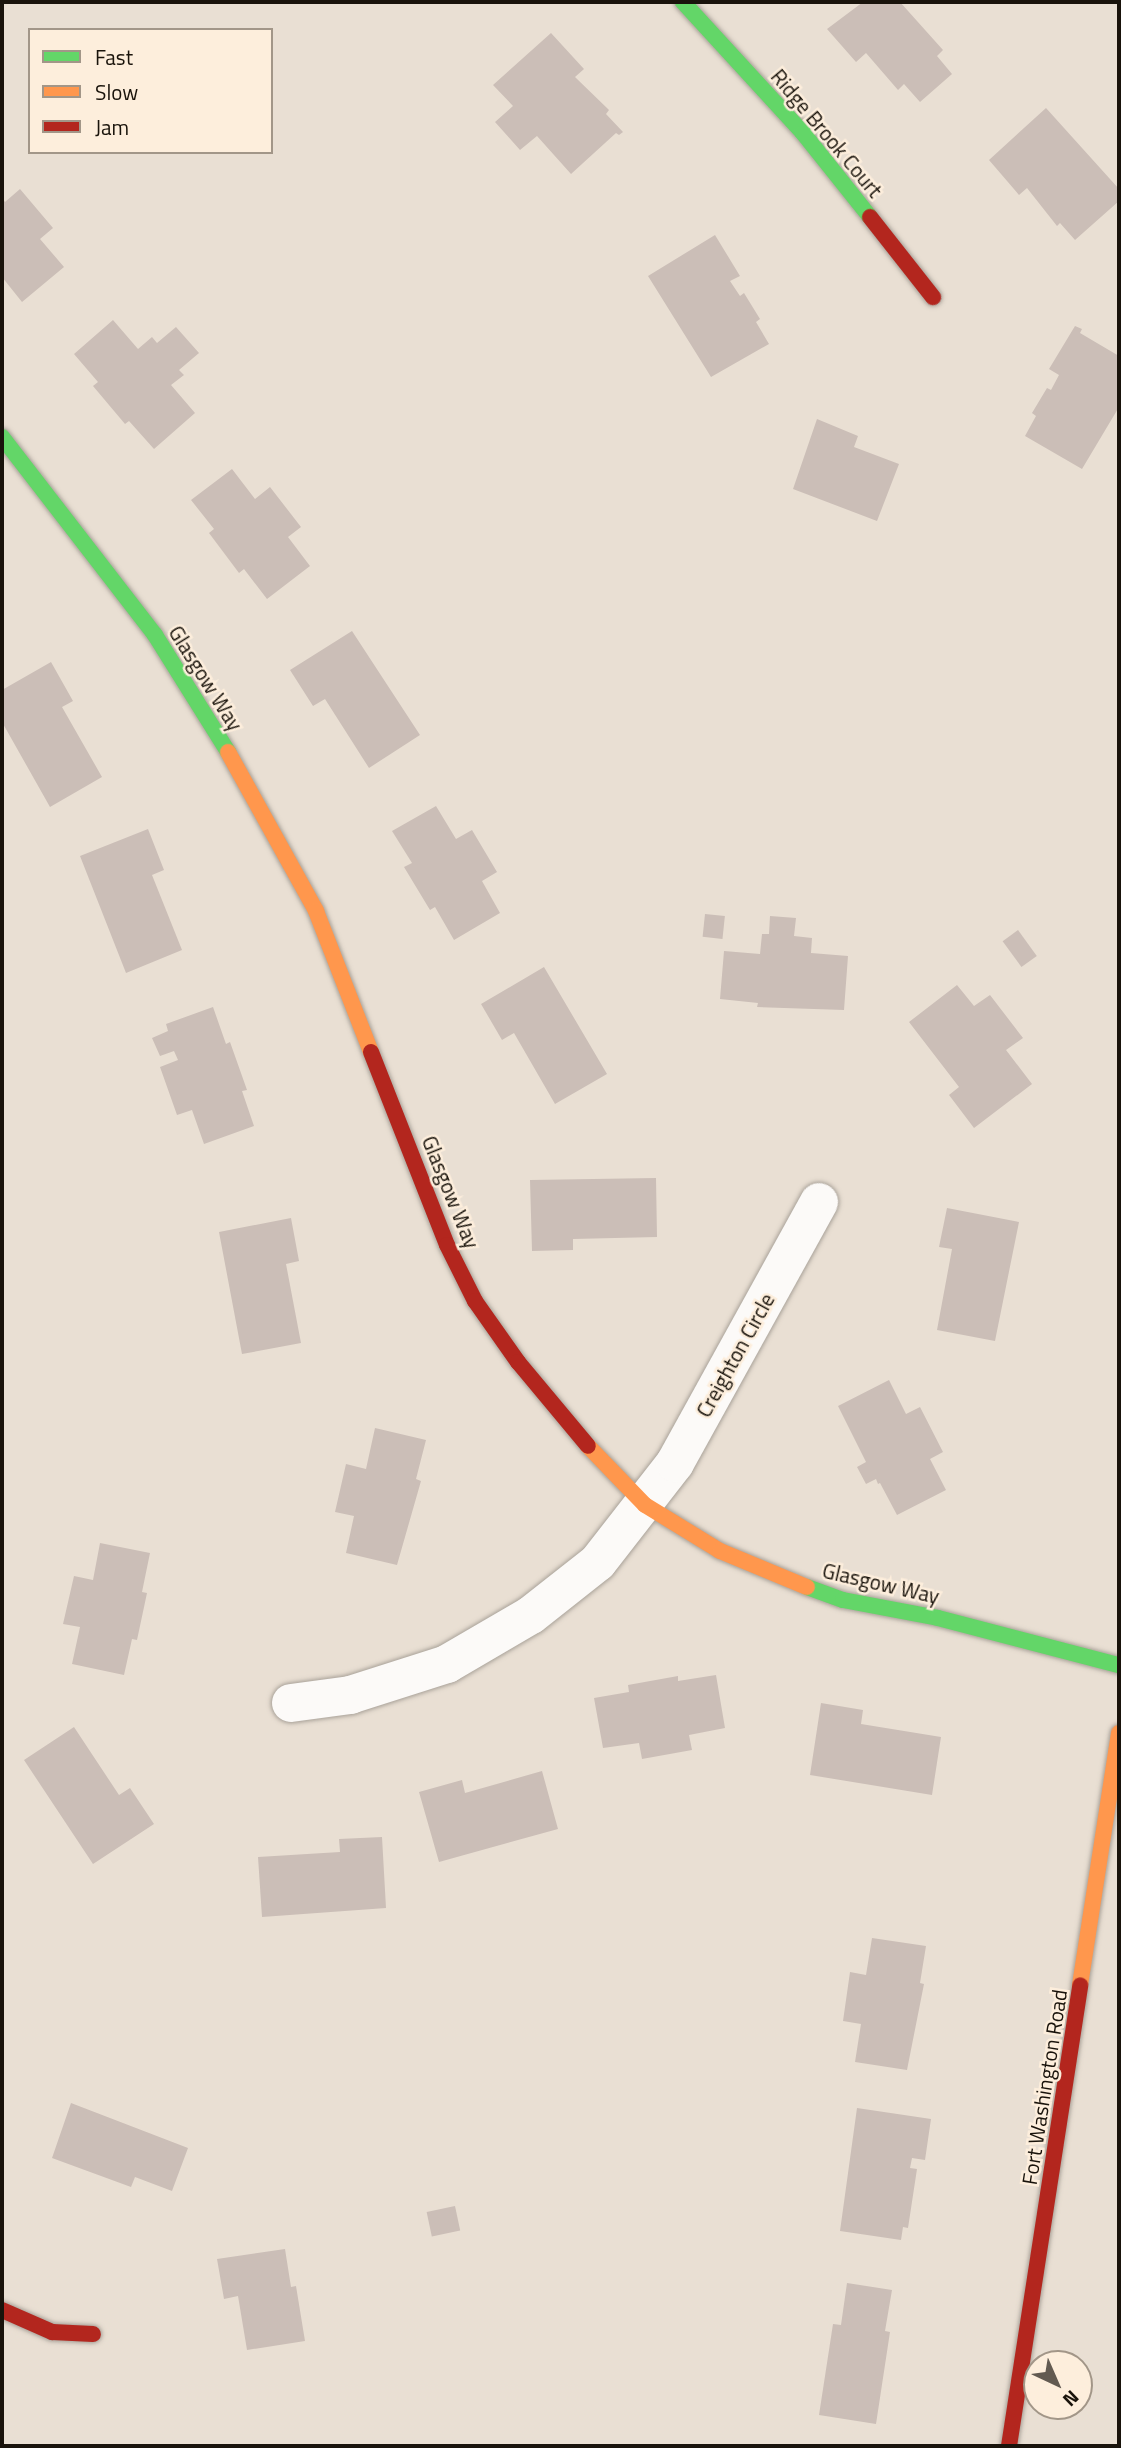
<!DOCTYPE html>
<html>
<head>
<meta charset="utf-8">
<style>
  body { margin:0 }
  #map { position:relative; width:1121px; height:2448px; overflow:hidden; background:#e9dfd3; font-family:"Titillium Web",sans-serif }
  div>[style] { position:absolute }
  .building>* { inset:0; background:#cbbeb7; transform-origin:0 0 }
  .roads { filter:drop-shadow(0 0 2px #a9a299) drop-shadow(0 0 2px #a9a299) }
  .street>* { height:38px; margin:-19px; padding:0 19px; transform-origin:19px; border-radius:19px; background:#fcfaf8 }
  .fast>* { height:16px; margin:-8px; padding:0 8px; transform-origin:8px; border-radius:8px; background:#63d668 }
  .slow>* { height:16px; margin:-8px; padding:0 8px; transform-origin:8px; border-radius:8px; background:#ff974d }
  .jam>* { height:16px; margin:-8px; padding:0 8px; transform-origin:8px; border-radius:8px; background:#b3261e }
  span { translate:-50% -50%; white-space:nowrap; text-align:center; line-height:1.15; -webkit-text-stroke:5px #fdeedc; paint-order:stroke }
  .street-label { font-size:21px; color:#19130b }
  .frame { position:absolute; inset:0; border:4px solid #19130b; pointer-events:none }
  .legend { position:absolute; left:28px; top:28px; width:245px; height:126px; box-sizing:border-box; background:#fdeedc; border:2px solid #a29688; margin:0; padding:9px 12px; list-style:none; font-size:21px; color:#19130b }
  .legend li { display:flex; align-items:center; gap:14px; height:35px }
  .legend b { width:35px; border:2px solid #a29688 }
  .north { position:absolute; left:1023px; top:2350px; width:70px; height:70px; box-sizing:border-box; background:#fdeedc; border:2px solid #a29688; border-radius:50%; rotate:136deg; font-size:19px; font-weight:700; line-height:28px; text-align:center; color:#19130b }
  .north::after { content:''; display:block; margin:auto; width:24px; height:32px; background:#625a51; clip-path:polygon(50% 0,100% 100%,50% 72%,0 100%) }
</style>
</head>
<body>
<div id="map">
  <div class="building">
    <i style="clip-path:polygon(863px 2px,900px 2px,943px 50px,937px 56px,952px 74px,920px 102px,904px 84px,898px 90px,866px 53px,856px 62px,827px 29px)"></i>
    <i style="clip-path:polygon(551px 33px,584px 69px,575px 77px,609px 110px,606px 114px,623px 132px,619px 135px,616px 133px,571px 174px,537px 136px,520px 150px,495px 122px,513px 106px,493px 85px)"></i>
    <i style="clip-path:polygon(1046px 108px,1119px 189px,1119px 201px,1075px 240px,1060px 223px,1057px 226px,1027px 188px,1019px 195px,989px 160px)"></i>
    <i style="clip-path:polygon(20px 189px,53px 228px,40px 239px,64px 267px,22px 302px,2px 277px,2px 198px,5px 202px)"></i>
    <i style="clip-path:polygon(715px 235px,740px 276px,730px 281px,740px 296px,744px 293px,760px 319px,756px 322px,769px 344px,711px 377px,648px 276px)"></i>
    <i style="clip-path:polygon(113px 320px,138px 349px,152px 337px,157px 343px,176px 327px,199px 353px,179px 370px,184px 375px,171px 385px,195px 413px,154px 449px,129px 421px,125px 424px,93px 386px,98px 382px,74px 354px)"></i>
    <i style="clip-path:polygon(1075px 326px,1082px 329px,1080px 333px,1119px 356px,1119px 407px,1082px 469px,1025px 436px,1036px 416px,1032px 413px,1047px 388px,1051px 390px,1059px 375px,1049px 369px)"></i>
    <i style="clip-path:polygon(817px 419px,858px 436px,854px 447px,899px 464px,877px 521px,793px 489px)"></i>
    <i style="clip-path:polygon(232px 469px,255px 499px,270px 487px,301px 527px,288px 537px,310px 566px,267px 599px,244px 569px,239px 573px,209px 533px,214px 529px,191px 500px)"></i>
    <i style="clip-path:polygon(352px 631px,420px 735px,369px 768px,325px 699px,313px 706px,290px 670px)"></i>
    <i style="clip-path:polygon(51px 662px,73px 701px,62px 707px,102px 777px,50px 807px,2px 722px,2px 690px)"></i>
    <i style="clip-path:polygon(436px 806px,456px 839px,472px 830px,497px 872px,482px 881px,500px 913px,454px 940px,435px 907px,430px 910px,404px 867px,412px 863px,392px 831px)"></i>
    <i style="clip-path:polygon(148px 829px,164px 870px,152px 875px,182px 950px,126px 973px,80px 856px)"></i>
    <i style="left:705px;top:914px;width:20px;height:23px;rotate:6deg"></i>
    <i style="clip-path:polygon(770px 916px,796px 918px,794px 936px,812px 938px,811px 953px,848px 956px,844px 1010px,757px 1007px,758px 1003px,720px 999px,724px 951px,760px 954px,762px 934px,769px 934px)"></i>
    <i style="left:1018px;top:930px;width:32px;height:19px;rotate:54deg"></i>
    <i style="clip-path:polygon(544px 967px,607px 1074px,555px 1104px,514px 1033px,502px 1040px,481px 1004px)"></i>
    <i style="clip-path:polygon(957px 985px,974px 1006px,990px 995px,1023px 1038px,1006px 1050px,1032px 1084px,974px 1128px,949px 1095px,959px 1087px,909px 1022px)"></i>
    <i style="clip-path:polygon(213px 1007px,226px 1044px,230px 1042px,247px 1090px,242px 1091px,254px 1126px,204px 1144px,192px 1110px,177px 1115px,160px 1067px,178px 1060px,174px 1051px,160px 1056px,152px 1038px,168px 1031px,166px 1024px)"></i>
    <i style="clip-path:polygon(656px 1178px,657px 1237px,573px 1239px,573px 1250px,532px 1251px,530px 1180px)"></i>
    <i style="clip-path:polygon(947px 1208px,1019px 1222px,995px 1341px,937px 1330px,952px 1249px,939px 1247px)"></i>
    <i style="clip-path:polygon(291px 1218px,299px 1261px,286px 1264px,301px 1343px,242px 1354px,219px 1232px)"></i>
    <i style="clip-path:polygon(889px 1380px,906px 1414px,920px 1407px,943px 1452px,930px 1459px,946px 1490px,897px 1515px,880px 1483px,878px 1484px,876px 1479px,866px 1484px,857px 1467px,866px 1462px,838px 1406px)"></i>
    <i style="clip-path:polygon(375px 1428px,426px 1440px,416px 1479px,421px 1481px,397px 1565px,346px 1553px,354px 1516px,335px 1512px,346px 1464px,366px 1469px)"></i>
    <i style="clip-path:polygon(100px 1543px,150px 1553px,142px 1592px,147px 1593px,137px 1640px,132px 1639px,124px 1675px,72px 1664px,80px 1627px,63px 1624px,74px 1576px,93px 1580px)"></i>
    <i style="clip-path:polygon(716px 1675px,725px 1728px,689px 1735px,692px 1750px,642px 1759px,639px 1743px,603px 1748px,594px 1698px,629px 1692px,628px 1685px,678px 1676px,678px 1681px)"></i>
    <i style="clip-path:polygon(821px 1703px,863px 1710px,861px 1724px,941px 1737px,932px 1795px,810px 1775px)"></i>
    <i style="clip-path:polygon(74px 1727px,119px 1795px,130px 1788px,154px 1824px,93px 1864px,24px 1760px)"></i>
    <i style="clip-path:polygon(542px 1771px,558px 1829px,439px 1862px,419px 1792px,462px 1780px,465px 1793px)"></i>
    <i style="clip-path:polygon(382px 1837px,386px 1908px,262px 1917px,258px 1857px,340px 1852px,339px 1839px)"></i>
    <i style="clip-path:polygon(872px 1938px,926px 1946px,920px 1983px,924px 1984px,907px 2070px,855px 2062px,861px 2024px,843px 2021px,850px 1972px,866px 1975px)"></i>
    <i style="clip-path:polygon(71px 2103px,188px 2148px,172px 2191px,135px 2177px,131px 2187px,52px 2158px)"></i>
    <i style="clip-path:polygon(857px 2108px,931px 2119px,925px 2160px,912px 2158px,910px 2168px,917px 2169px,908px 2228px,903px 2227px,901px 2240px,840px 2231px)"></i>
    <i style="left:455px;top:2206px;width:25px;height:29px;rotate:78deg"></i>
    <i style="clip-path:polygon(285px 2249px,291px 2287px,296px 2286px,305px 2341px,247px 2350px,238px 2296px,224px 2299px,217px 2259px)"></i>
    <i style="clip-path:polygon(847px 2283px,892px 2290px,885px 2331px,890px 2332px,876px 2424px,819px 2415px,833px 2324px,841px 2325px)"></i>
  </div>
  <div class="roads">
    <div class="street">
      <i style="left:291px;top:1703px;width:60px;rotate:-7.7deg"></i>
      <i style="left:350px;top:1695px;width:102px;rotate:-17.7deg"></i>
      <i style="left:447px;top:1664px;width:97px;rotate:-30.3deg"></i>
      <i style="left:531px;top:1615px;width:85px;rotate:-38.3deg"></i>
      <i style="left:598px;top:1562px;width:125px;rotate:-52.1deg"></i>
      <i style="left:675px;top:1463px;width:298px;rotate:-61.1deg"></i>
    </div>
    <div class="fast">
      <i style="left:683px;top:2px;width:178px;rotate:47.5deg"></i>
      <i style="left:803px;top:133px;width:107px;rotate:51.4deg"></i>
      <i style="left:2px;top:437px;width:250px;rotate:52.3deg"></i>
      <i style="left:155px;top:635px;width:138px;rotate:58deg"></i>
      <i style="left:807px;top:1587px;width:38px;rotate:20deg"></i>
      <i style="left:843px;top:1600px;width:97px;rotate:10.7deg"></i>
      <i style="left:938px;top:1618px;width:187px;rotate:14.6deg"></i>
    </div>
    <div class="slow">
      <i style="left:228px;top:752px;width:182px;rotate:61deg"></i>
      <i style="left:316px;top:911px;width:151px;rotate:68.7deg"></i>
      <i style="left:588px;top:1446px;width:82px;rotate:46deg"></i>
      <i style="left:645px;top:1505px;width:88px;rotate:31.5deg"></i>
      <i style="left:720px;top:1551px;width:94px;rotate:22.5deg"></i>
      <i style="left:1080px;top:1985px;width:255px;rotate:-81.2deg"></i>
    </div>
    <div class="jam">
      <i style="left:870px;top:217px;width:102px;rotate:51.8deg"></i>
      <i style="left:371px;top:1052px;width:207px;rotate:68.5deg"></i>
      <i style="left:447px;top:1245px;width:63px;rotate:63.4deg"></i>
      <i style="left:475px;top:1301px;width:75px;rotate:54.8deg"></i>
      <i style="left:518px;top:1362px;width:109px;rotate:50.2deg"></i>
      <i style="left:2px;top:2310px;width:55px;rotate:23.7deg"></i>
      <i style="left:52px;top:2332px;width:41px;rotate:2.8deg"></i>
      <i style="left:1009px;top:2446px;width:466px;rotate:-81.2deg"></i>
    </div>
  </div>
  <div class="street-label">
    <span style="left:827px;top:133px;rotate:50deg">Ridge Brook Court</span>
    <span style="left:206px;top:678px;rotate:58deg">Glasgow Way</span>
    <span style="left:451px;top:1192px;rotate:68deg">Glasgow Way</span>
    <span style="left:735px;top:1355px;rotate:-61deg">Creighton Circle</span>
    <span style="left:881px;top:1583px;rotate:13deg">Glasgow Way</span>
    <span style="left:1044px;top:2087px;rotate:-81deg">Fort Washington Road</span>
  </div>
  <div class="frame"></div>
  <ul class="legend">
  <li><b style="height:9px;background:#63d668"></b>Fast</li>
  <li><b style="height:9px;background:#ff974d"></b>Slow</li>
  <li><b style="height:9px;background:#b3261e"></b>Jam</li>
  </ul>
  <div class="north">N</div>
</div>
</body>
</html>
